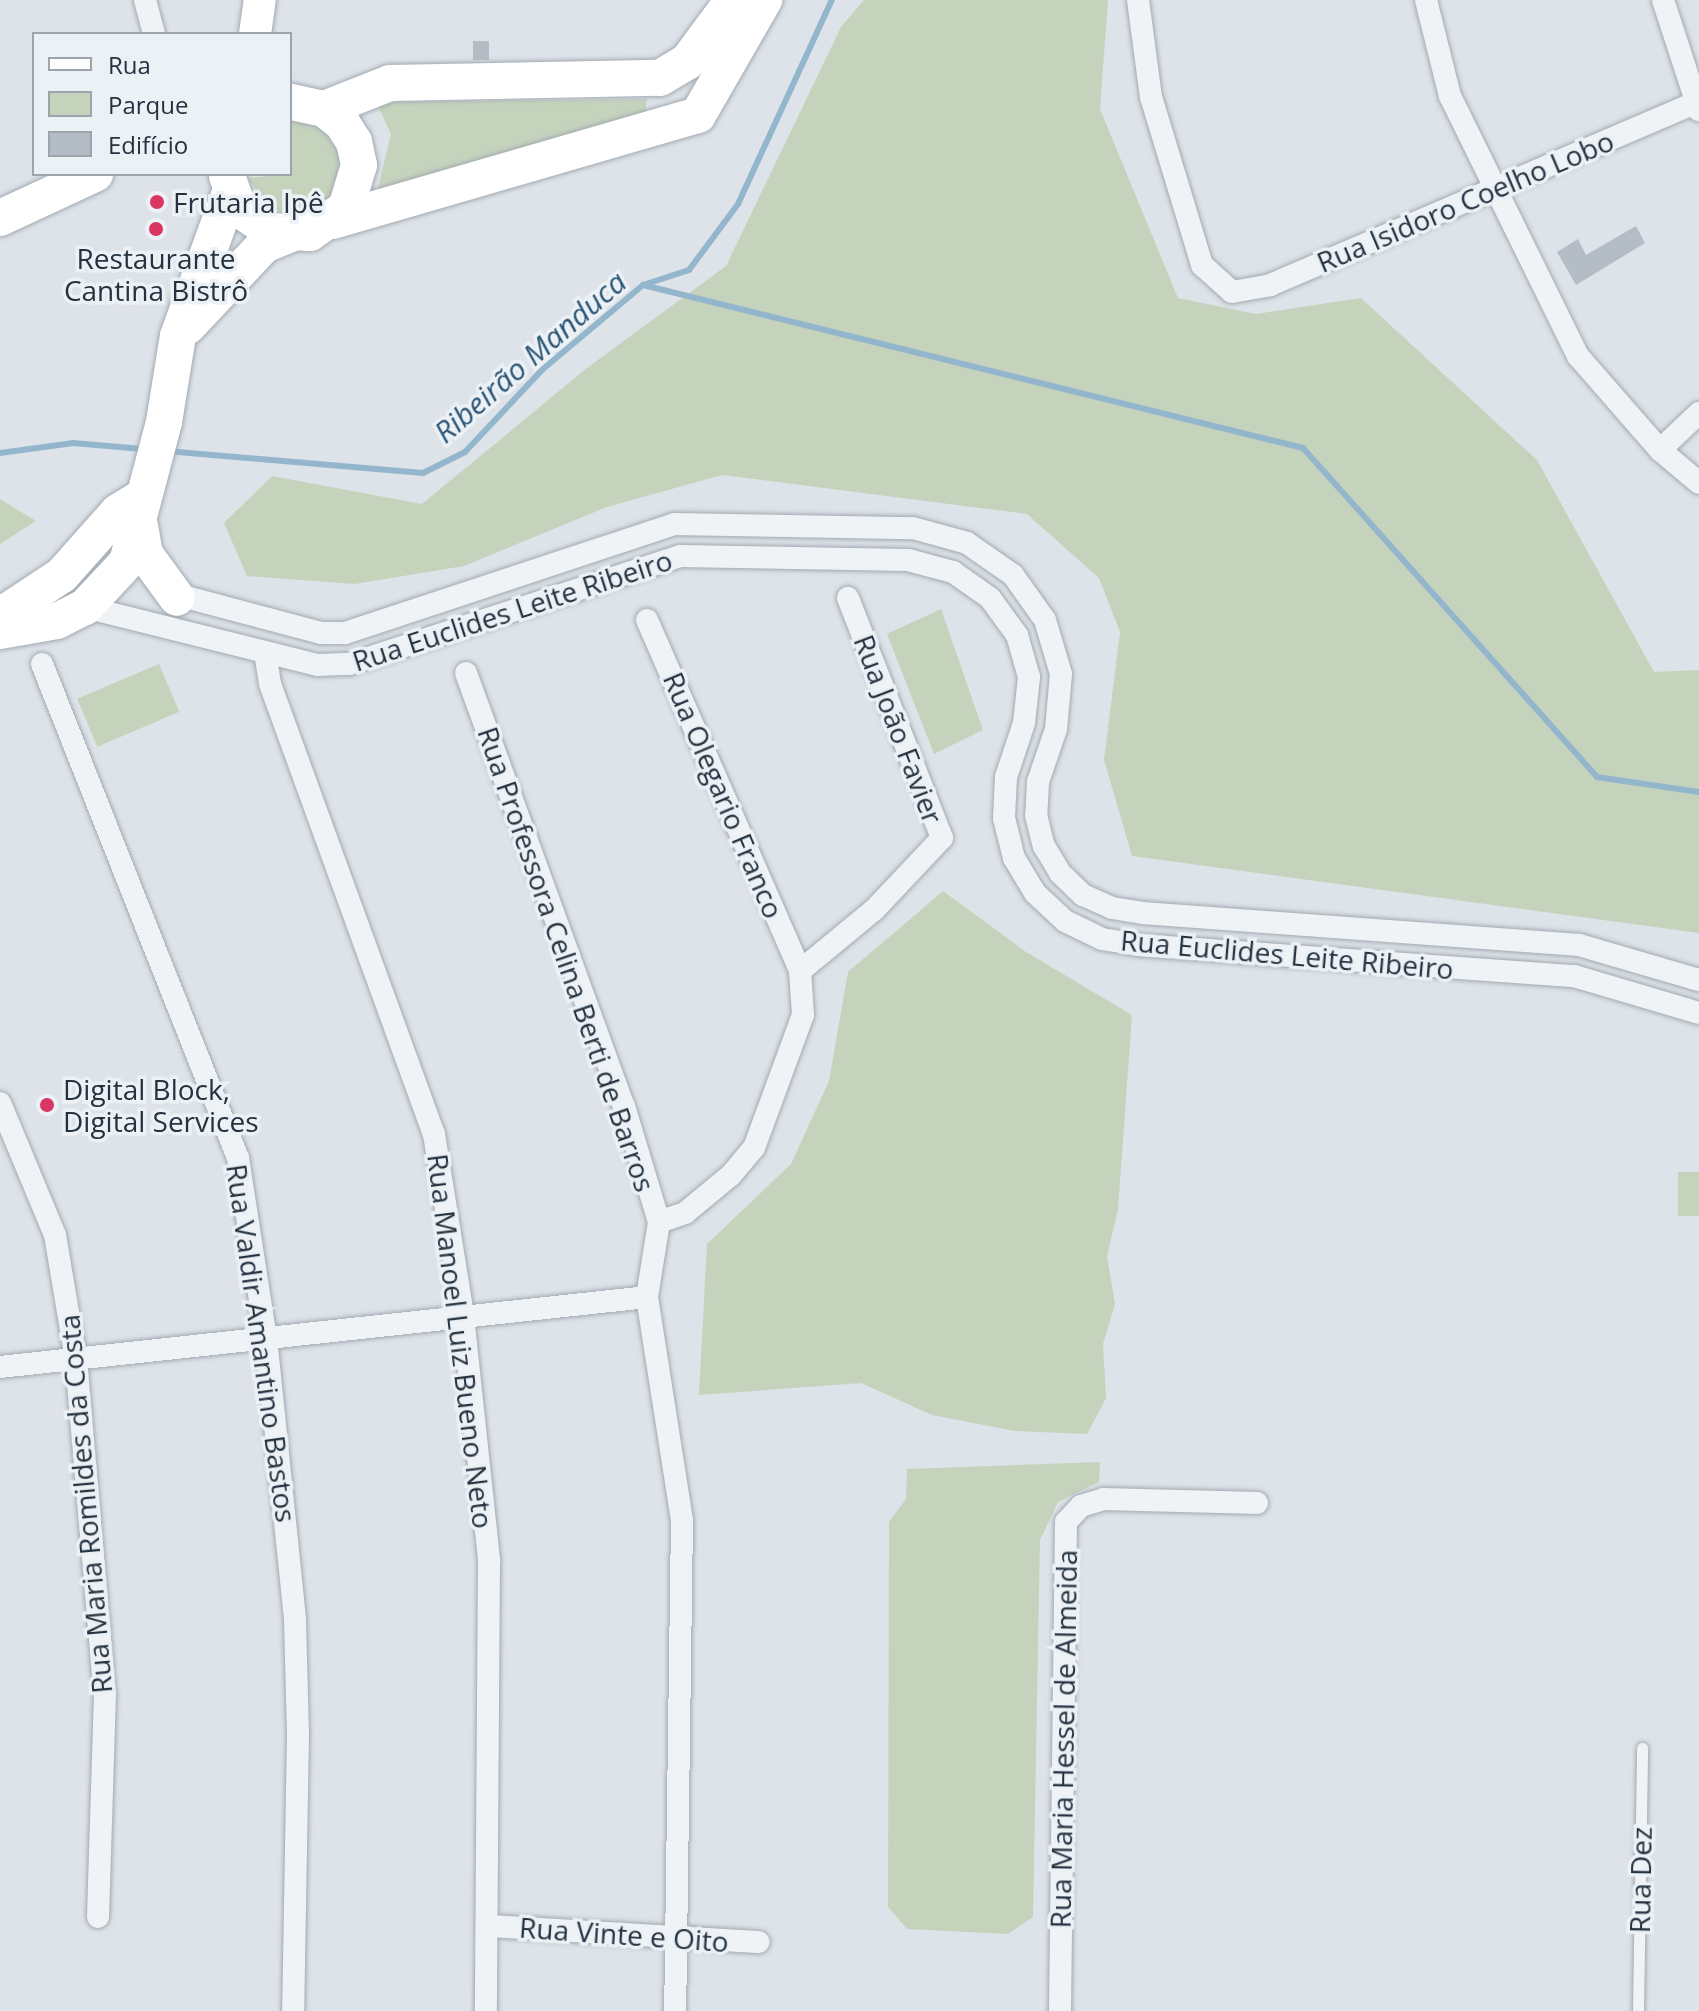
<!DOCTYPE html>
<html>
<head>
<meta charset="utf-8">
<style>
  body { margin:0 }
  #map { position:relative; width:1699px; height:2011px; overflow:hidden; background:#dde3e8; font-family:"Open Sans",sans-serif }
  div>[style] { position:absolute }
  .green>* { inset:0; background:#c5d3bd; transform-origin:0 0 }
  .stream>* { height:6px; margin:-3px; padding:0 3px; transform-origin:3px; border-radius:3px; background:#94b6cc }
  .building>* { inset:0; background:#b4bcc5; transform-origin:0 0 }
  .roads { filter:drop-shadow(0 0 2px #a2aab2) drop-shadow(0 0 2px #a2aab2) }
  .lane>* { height:11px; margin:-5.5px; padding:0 5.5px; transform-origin:5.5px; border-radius:5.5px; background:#f0f3f6 }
  .street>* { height:22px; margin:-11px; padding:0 11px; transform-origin:11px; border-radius:11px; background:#f0f3f6 }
  .secondary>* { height:32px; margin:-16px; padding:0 16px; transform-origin:16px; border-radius:16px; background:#fff }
  .primary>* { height:36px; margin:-18px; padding:0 18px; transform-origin:18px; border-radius:18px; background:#fff }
  .dots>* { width:22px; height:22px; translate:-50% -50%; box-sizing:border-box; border:4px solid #ecf1f6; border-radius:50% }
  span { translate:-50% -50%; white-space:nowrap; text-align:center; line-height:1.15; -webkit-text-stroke:7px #ecf1f6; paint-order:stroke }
  .street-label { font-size:28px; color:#253240 }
  .poi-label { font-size:28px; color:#253240 }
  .left { translate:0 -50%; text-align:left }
  .water-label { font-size:30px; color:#2c5777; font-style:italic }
  .legend { position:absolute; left:32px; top:32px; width:260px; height:144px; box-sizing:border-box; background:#ecf1f6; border:2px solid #9ca5ad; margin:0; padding:10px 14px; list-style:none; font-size:24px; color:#253240 }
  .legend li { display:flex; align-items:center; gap:16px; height:40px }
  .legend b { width:40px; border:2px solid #9ca5ad }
</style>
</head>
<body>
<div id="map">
  <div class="green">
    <i style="clip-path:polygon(864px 0,1108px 0,1100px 109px,1178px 298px,1256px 314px,1361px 298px,1537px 460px,1654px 672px,1699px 670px,1699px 933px,1132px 856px,1104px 760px,1120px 632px,1099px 578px,1027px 514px,722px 475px,607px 507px,464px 566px,355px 584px,247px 576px,224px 523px,272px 476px,422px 504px,587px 368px,726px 266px,841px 27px)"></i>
    <i style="clip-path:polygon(647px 99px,645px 113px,377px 192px,391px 134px,376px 102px)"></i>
    <i style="clip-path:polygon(290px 120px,322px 128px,342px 159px,334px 195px,304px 215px,268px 208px,248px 178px,290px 174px)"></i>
    <i style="clip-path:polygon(0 499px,36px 521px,0 544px)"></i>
    <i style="clip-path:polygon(941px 609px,983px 730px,934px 754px,887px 634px)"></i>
    <i style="left:159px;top:664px;width:52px;height:89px;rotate:67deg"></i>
    <i style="clip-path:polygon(943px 891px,1026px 952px,1132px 1015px,1118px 1210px,1107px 1256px,1115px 1304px,1103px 1344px,1106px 1398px,1087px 1434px,1015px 1431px,932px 1415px,861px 1383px,699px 1395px,707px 1244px,791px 1164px,829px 1081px,848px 972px)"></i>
    <i style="left:1699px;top:1172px;width:44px;height:21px;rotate:90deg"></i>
    <i style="clip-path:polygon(1100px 1462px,1099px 1482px,1058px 1502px,1040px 1540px,1033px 1917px,1008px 1934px,907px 1929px,888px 1907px,889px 1522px,906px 1499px,907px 1469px)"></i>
  </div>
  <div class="stream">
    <i style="left:643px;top:285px;width:680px;rotate:13.87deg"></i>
    <i style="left:1303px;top:448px;width:441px;rotate:48.2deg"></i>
    <i style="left:1597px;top:777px;width:103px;rotate:8.4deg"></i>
    <i style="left:166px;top:451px;width:258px;rotate:4.9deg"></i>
    <i style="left:423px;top:473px;width:47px;rotate:-26.6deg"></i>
    <i style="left:465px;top:452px;width:114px;rotate:-46.8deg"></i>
    <i style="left:543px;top:369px;width:131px;rotate:-40deg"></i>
    <i style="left:643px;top:285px;width:48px;rotate:-18.1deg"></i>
    <i style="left:689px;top:270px;width:82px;rotate:-53.4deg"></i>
    <i style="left:738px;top:204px;width:225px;rotate:-65.3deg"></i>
    <i style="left:0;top:453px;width:74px;rotate:-7.8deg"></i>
    <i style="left:73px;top:443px;width:70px;rotate:4.9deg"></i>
  </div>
  <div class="building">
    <i style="left:473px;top:41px;width:16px;height:19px"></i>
    <i style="clip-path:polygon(1636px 226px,1645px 243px,1576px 285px,1557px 252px,1578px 239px,1586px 255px)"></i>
  </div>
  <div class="roads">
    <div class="lane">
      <i style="left:1638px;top:2011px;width:263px;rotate:-89.1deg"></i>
    </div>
    <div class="street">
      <i style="left:145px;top:0;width:35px;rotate:75deg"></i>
      <i style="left:1138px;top:0;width:98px;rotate:82.4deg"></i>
      <i style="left:1151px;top:97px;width:176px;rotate:73.1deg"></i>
      <i style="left:1202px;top:265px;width:40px;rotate:42deg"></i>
      <i style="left:1232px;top:292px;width:39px;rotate:-10deg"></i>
      <i style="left:1270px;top:285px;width:461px;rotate:-23.2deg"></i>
      <i style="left:1426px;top:0;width:99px;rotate:76deg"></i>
      <i style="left:1450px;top:96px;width:290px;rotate:63.8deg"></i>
      <i style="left:1578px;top:356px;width:125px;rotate:48.9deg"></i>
      <i style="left:1660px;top:450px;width:51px;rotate:40.2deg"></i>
      <i style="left:1663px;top:0;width:116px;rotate:71.9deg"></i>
      <i style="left:1660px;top:450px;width:54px;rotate:-43.5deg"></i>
      <i style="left:167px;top:592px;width:159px;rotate:14.9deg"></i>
      <i style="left:321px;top:633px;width:24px"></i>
      <i style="left:345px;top:633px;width:347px;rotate:-18.3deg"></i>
      <i style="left:674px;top:524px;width:239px;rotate:1deg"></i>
      <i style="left:913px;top:528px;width:56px;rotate:15.5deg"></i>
      <i style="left:967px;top:543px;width:56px;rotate:34.8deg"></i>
      <i style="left:1013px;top:575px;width:55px;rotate:54.6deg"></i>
      <i style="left:1045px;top:620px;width:56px;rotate:73.5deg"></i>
      <i style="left:1061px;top:674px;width:55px;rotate:95.2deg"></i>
      <i style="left:1056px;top:729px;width:56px;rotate:108.8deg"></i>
      <i style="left:1038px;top:782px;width:33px;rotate:93deg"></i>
      <i style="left:1036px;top:815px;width:32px;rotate:76deg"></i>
      <i style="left:1044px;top:846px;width:31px;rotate:59deg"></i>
      <i style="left:1060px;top:873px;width:32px;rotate:44deg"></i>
      <i style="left:1083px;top:895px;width:32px;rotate:24deg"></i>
      <i style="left:1112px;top:908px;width:31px;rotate:9deg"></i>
      <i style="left:1143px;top:913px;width:437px;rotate:4.2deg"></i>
      <i style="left:1579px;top:945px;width:125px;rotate:16.3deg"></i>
      <i style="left:85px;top:607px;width:239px;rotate:14deg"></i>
      <i style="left:317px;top:665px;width:33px;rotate:-2deg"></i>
      <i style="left:350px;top:664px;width:347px;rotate:-18.1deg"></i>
      <i style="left:680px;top:556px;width:228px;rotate:1deg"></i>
      <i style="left:908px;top:560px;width:47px;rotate:14.9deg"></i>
      <i style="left:953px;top:572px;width:45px;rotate:35.1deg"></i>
      <i style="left:990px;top:598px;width:46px;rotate:53.9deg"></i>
      <i style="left:1017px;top:635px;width:44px;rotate:74.1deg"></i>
      <i style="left:1029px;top:677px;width:46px;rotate:96.2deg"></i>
      <i style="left:1024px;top:723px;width:57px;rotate:108.4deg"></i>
      <i style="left:1006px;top:777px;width:41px;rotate:92.8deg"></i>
      <i style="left:1004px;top:818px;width:41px;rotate:76deg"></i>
      <i style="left:1014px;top:858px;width:41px;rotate:59deg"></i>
      <i style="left:1035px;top:893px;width:41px;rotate:43deg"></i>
      <i style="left:1065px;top:921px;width:41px;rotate:25.9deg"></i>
      <i style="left:1102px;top:939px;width:37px;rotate:9deg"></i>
      <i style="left:1139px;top:945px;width:436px;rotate:4.1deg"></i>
      <i style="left:1574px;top:976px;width:130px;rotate:16.5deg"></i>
      <i style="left:647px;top:620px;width:383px;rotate:66.4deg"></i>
      <i style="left:265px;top:652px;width:32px;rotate:81deg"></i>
      <i style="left:270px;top:684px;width:479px;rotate:70deg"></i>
      <i style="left:434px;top:1134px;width:184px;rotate:80.9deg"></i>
      <i style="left:463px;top:1316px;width:245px;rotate:83.9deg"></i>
      <i style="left:489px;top:1560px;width:451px;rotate:90.4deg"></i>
      <i style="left:42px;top:664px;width:531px;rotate:68.36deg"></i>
      <i style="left:238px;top:1158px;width:182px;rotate:81.2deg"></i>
      <i style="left:266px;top:1338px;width:283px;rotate:84.1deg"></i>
      <i style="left:295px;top:1620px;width:114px;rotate:88.5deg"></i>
      <i style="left:298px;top:1734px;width:277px;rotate:91deg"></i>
      <i style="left:466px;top:673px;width:461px;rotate:70deg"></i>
      <i style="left:624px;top:1106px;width:121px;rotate:73.2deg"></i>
      <i style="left:659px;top:1222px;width:76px;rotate:99.1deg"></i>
      <i style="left:647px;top:1297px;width:226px;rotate:81.1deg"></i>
      <i style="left:682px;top:1520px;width:491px;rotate:90.8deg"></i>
      <i style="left:0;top:1103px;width:143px;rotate:67.4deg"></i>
      <i style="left:55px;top:1235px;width:126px;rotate:80.4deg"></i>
      <i style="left:76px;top:1359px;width:336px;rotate:85.1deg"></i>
      <i style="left:105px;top:1694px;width:223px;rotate:91.8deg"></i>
      <i style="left:659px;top:1222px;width:28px;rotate:-19deg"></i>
      <i style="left:685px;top:1213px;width:60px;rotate:-39.6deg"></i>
      <i style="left:731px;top:1175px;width:35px;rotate:-50deg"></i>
      <i style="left:754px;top:1148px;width:142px;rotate:-69.8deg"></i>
      <i style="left:803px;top:1015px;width:44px;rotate:-93.9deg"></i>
      <i style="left:800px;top:971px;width:97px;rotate:-39.6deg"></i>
      <i style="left:875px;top:909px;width:98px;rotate:-46.7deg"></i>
      <i style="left:942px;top:838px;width:258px;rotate:-111.4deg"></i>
      <i style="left:0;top:1367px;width:651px;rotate:-6.17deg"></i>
      <i style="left:489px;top:1926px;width:270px;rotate:3.4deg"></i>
      <i style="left:1060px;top:2011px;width:489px;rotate:-89.3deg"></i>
      <i style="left:1066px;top:1522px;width:22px;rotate:-47deg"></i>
      <i style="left:1081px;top:1506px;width:24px;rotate:-17deg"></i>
      <i style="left:1104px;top:1499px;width:153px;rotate:1.5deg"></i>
    </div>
    <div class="secondary">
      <i style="left:255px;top:34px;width:34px;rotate:-82deg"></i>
    </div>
    <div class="primary">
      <i style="left:324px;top:109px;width:71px;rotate:-21.5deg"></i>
      <i style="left:390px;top:83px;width:270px;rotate:-1.1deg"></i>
      <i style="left:660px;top:78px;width:31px;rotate:-31deg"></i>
      <i style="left:687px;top:62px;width:77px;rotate:-53.4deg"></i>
      <i style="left:227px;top:176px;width:35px;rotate:70deg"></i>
      <i style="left:239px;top:209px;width:38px;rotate:35deg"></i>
      <i style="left:270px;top:231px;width:40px;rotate:2.9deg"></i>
      <i style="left:310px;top:233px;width:44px;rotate:-34.8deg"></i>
      <i style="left:346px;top:208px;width:45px;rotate:-73.2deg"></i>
      <i style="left:359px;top:165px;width:24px;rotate:-102deg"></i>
      <i style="left:354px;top:142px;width:22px;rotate:-122deg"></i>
      <i style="left:342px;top:123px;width:23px;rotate:-142deg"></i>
      <i style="left:324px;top:109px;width:35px;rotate:-168deg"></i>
      <i style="left:0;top:218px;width:105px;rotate:-24.9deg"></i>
      <i style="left:333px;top:221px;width:380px;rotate:-16.2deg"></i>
      <i style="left:698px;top:115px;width:133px;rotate:-60.1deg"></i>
      <i style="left:188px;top:326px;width:111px;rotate:-46.8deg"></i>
      <i style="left:264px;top:245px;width:27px;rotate:-22deg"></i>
      <i style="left:140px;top:526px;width:28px;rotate:80deg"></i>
      <i style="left:145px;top:554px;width:54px;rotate:54deg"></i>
      <i style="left:0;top:616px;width:74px;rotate:-33.5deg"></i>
      <i style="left:62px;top:575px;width:84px;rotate:-48.4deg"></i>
      <i style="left:118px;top:512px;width:28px;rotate:-32deg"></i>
      <i style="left:0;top:631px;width:58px;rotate:-10deg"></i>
      <i style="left:57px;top:621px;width:31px;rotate:-27deg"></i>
      <i style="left:85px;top:607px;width:62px;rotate:-47deg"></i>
      <i style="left:127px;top:562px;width:145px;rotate:-75.2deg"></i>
      <i style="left:164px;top:422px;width:87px;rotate:-80.8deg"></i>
      <i style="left:178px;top:336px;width:153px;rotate:-70.1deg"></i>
    </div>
  </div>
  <div class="dots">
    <i style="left:157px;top:202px;background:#d93663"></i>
    <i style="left:156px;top:229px;background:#d93663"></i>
    <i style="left:47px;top:1105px;background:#d93663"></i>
  </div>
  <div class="street-label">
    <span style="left:1465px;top:201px;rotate:-23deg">Rua Isidoro Coelho Lobo</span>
    <span style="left:512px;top:610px;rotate:-18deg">Rua Euclides Leite Ribeiro</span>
    <span style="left:899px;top:729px;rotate:69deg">Rua João Favier</span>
    <span style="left:724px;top:795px;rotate:67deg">Rua Olegario Franco</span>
    <span style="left:1287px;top:954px;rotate:5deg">Rua Euclides Leite Ribeiro</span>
    <span style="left:567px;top:959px;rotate:71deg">Rua Professora Celina Berti de Barros</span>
    <span style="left:461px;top:1341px;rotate:83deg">Rua Manoel Luiz Bueno Neto</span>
    <span style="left:262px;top:1343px;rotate:82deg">Rua Valdir Amantino Bastos</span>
    <span style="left:85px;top:1504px;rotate:-95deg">Rua Maria Romildes da Costa</span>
    <span style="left:1063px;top:1739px;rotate:-89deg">Rua Maria Hessel de Almeida</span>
    <span style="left:1640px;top:1880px;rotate:-89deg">Rua Dez</span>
    <span style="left:624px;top:1934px;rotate:4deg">Rua Vinte e Oito</span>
  </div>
  <div class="poi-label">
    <span class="left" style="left:173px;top:202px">Frutaria Ipê</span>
    <span style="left:156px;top:274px">Restaurante<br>Cantina Bistrô</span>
    <span class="left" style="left:63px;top:1105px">Digital Block,<br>Digital Services</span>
  </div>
  <div class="water-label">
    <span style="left:530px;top:357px;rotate:-41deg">Ribeirão Manduca</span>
  </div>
  <ul class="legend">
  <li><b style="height:10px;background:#fff"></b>Rua</li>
  <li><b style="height:22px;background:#c5d3bd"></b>Parque</li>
  <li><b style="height:22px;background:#b4bcc5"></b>Edifício</li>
  </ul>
</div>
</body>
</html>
